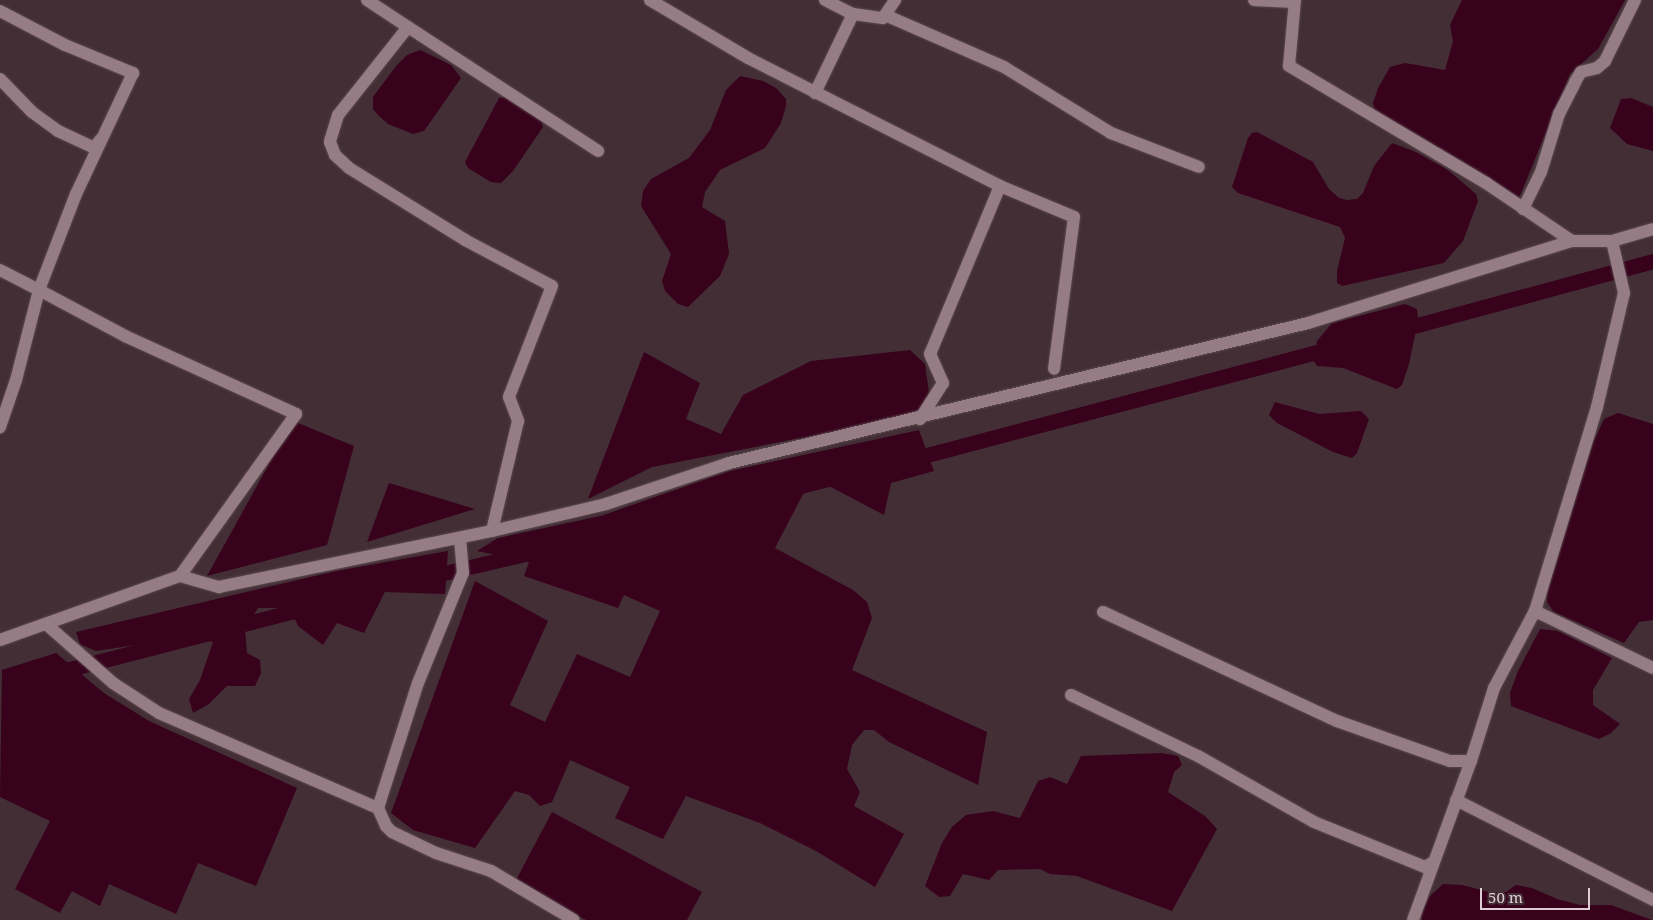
<!DOCTYPE html>
<html>
<head>
<meta charset="utf-8">
<style>
  body { margin:0 }
  #map { position:relative; width:1653px; height:920px; overflow:hidden; background:#432e35; font-family:"Noto Serif",serif }
  div>[style] { position:absolute }
  .water>* { inset:0; background:#38021c }
  .canal>* { height:15px; margin:-7.5px; padding:0 7.5px; transform-origin:7.5px; border-radius:7.5px; background:#38021c }
  .roads { filter:drop-shadow(0 0 1px #5b4a4f) drop-shadow(0 0 1px #5b4a4f) }
  .minor>* { height:12px; margin:-6px; padding:0 6px; transform-origin:6px; border-radius:6px; background:#967c84 }
  span { translate:-50% -50%; white-space:nowrap; text-align:center; line-height:1.15; -webkit-text-stroke:5px #432e35; paint-order:stroke }
  .scale { position:absolute; left:1480px; top:888px; width:110px; height:22px; box-sizing:border-box; border:2px solid #ddced3; border-top:0; padding-left:6px; font-size:15px; line-height:18px; white-space:nowrap; color:#ddced3; -webkit-text-stroke:4px #432e35; paint-order:stroke }
</style>
</head>
<body>
<div id="map">
  <div class="water">
    <i style="clip-path:polygon(1462px 0,1625px 0,1598px 49px,1570px 74px,1519px 198px,1375px 110px,1373px 103px,1378px 88px,1390px 67px,1405px 63px,1445px 70px,1453px 41px,1450px 25px)"></i>
    <i style="clip-path:polygon(420px 50px,451px 65px,461px 78px,424px 131px,413px 134px,388px 124px,378px 115px,373px 109px,373px 97px,396px 66px,407px 55px)"></i>
    <i style="clip-path:polygon(740px 76px,763px 81px,776px 88px,786px 99px,786px 106px,781px 123px,765px 148px,720px 170px,705px 192px,702px 207px,725px 221px,729px 254px,720px 276px,688px 307px,678px 304px,665px 291px,662px 281px,671px 254px,641px 206px,643px 191px,651px 179px,689px 158px,710px 130px,726px 90px)"></i>
    <i style="clip-path:polygon(506px 97px,541px 120px,543px 127px,513px 171px,501px 183px,491px 182px,468px 168px,465px 162px,499px 98px)"></i>
    <i style="clip-path:polygon(1631px 98px,1653px 107px,1653px 151px,1627px 144px,1610px 128px,1621px 99px)"></i>
    <i style="clip-path:polygon(1257px 132px,1313px 162px,1329px 189px,1339px 198px,1347px 200px,1357px 199px,1363px 193px,1374px 166px,1392px 143px,1416px 152px,1448px 170px,1476px 194px,1478px 201px,1463px 241px,1444px 263px,1342px 286px,1337px 283px,1337px 271px,1345px 238px,1340px 227px,1238px 193px,1232px 187px,1248px 138px,1252px 133px)"></i>
    <i style="clip-path:polygon(1405px 304px,1417px 309px,1418px 320px,1409px 364px,1402px 385px,1397px 389px,1343px 368px,1317px 366px,1313px 360px,1317px 341px,1332px 323px)"></i>
    <i style="clip-path:polygon(910px 350px,925px 364px,929px 393px,919px 415px,652px 467px,588px 499px,644px 352px,700px 383px,686px 419px,721px 434px,743px 395px,811px 361px)"></i>
    <i style="clip-path:polygon(1275px 402px,1319px 414px,1361px 411px,1369px 419px,1357px 453px,1352px 458px,1333px 452px,1277px 423px,1269px 415px)"></i>
    <i style="clip-path:polygon(1618px 413px,1653px 424px,1653px 620px,1639px 622px,1624px 643px,1554px 612px,1547px 602px,1548px 586px,1593px 443px,1604px 419px)"></i>
    <i style="clip-path:polygon(293px 421px,354px 446px,327px 545px,207px 576px)"></i>
    <i style="clip-path:polygon(919px 430px,934px 471px,891px 483px,884px 515px,812px 477px,775px 548px,853px 590px,867px 602px,872px 618px,852px 670px,987px 732px,978px 785px,889px 742px,874px 730px,864px 730px,852px 745px,847px 769px,860px 792px,854px 806px,904px 834px,875px 887px,816px 851px,760px 823px,686px 796px,663px 839px,615px 818px,630px 787px,570px 760px,552px 802px,540px 806px,529px 795px,515px 791px,475px 848px,413px 830px,391px 813px,475px 581px,548px 621px,510px 705px,545px 722px,577px 654px,630px 677px,660px 611px,624px 595px,618px 608px,524px 576px,529px 562px,477px 551px,498px 538px,601px 516px,729px 471px)"></i>
    <i style="clip-path:polygon(389px 483px,475px 509px,367px 542px)"></i>
    <i style="clip-path:polygon(448px 551px,445px 594px,385px 592px,364px 633px,337px 623px,323px 645px,298px 626px,290px 608px,258px 608px,245px 629px,247px 653px,260px 660px,261px 673px,255px 686px,227px 686px,209px 704px,193px 713px,189px 699px,200px 680px,213px 642px,189px 637px,96px 651px,80px 644px,76px 632px,336px 571px)"></i>
    <i style="clip-path:polygon(1540px 629px,1558px 631px,1612px 658px,1593px 690px,1593px 705px,1620px 724px,1611px 733px,1599px 739px,1511px 706px,1510px 693px,1518px 671px)"></i>
    <i style="clip-path:polygon(56px 653px,104px 693px,149px 721px,297px 788px,256px 886px,198px 863px,176px 914px,109px 884px,100px 906px,72px 891px,60px 913px,15px 889px,50px 821px,0 797px,2px 670px)"></i>
    <i style="clip-path:polygon(1161px 753px,1178px 756px,1182px 765px,1174px 772px,1168px 792px,1205px 816px,1217px 829px,1172px 911px,1077px 876px,1050px 874px,1040px 869px,998px 870px,989px 880px,963px 874px,950px 896px,939px 897px,925px 886px,942px 843px,952px 827px,966px 815px,993px 811px,1020px 818px,1038px 781px,1050px 777px,1067px 784px,1081px 756px)"></i>
    <i style="clip-path:polygon(552px 812px,702px 892px,687px 920px,586px 920px,515px 882px)"></i>
    <i style="clip-path:polygon(1443px 884px,1462px 885px,1489px 892px,1506px 892px,1516px 885px,1532px 888px,1557px 899px,1580px 905px,1611px 905px,1652px 920px,1422px 920px,1421px 913px,1430px 896px)"></i>
  </div>
  <div class="canal">
    <i style="left:1399px;top:330px;width:263px;rotate:-15.2deg"></i>
    <i style="left:908px;top:460px;width:440px;rotate:-14.8deg"></i>
    <i style="left:789px;top:489px;width:52px;rotate:-14.6deg"></i>
    <i style="left:427px;top:577px;width:105px;rotate:-13.2deg"></i>
    <i style="left:54px;top:673px;width:264px;rotate:-14.5deg"></i>
  </div>
  <div class="roads">
    <div class="minor">
      <i style="left:367px;top:0;width:49px;rotate:33.4deg"></i>
      <i style="left:408px;top:27px;width:112px;rotate:128.5deg"></i>
      <i style="left:338px;top:115px;width:28px;rotate:107deg"></i>
      <i style="left:330px;top:142px;width:14px;rotate:69deg"></i>
      <i style="left:335px;top:155px;width:19px;rotate:43deg"></i>
      <i style="left:349px;top:168px;width:137px;rotate:31.8deg"></i>
      <i style="left:465px;top:240px;width:98px;rotate:27.9deg"></i>
      <i style="left:552px;top:286px;width:119px;rotate:111.2deg"></i>
      <i style="left:509px;top:397px;width:26px;rotate:69deg"></i>
      <i style="left:518px;top:421px;width:113px;rotate:103.3deg"></i>
      <i style="left:650px;top:0;width:114px;rotate:30.6deg"></i>
      <i style="left:748px;top:58px;width:283px;rotate:26.9deg"></i>
      <i style="left:1000px;top:186px;width:182px;rotate:112.6deg"></i>
      <i style="left:930px;top:354px;width:32px;rotate:66deg"></i>
      <i style="left:943px;top:383px;width:43px;rotate:122.6deg"></i>
      <i style="left:825px;top:0;width:31px;rotate:27deg"></i>
      <i style="left:1254px;top:0;width:40px;rotate:2.9deg"></i>
      <i style="left:1295px;top:0;width:66px;rotate:95.2deg"></i>
      <i style="left:1289px;top:66px;width:229px;rotate:30.7deg"></i>
      <i style="left:1486px;top:183px;width:104px;rotate:34deg"></i>
      <i style="left:0;top:11px;width:73px;rotate:27.6deg"></i>
      <i style="left:65px;top:45px;width:74px;rotate:22.4deg"></i>
      <i style="left:133px;top:73px;width:134px;rotate:115.2deg"></i>
      <i style="left:76px;top:194px;width:103px;rotate:111.1deg"></i>
      <i style="left:39px;top:290px;width:98px;rotate:28.1deg"></i>
      <i style="left:125px;top:336px;width:188px;rotate:24.5deg"></i>
      <i style="left:296px;top:414px;width:199px;rotate:125.6deg"></i>
      <i style="left:885px;top:15px;width:130px;rotate:23.6deg"></i>
      <i style="left:1004px;top:67px;width:126px;rotate:31.7deg"></i>
      <i style="left:1111px;top:133px;width:94px;rotate:21.1deg"></i>
      <i style="left:408px;top:27px;width:227px;rotate:33.1deg"></i>
      <i style="left:0;top:79px;width:46px;rotate:45.9deg"></i>
      <i style="left:32px;top:112px;width:32px;rotate:36deg"></i>
      <i style="left:58px;top:131px;width:40px;rotate:25deg"></i>
      <i style="left:94px;top:148px;width:10px;rotate:-53deg"></i>
      <i style="left:815px;top:93px;width:88px;rotate:-64.3deg"></i>
      <i style="left:853px;top:14px;width:30px;rotate:8deg"></i>
      <i style="left:883px;top:18px;width:22px;rotate:-56deg"></i>
      <i style="left:1000px;top:186px;width:80px;rotate:22.7deg"></i>
      <i style="left:1074px;top:217px;width:153px;rotate:97.5deg"></i>
      <i style="left:1523px;top:209px;width:41px;rotate:-64.1deg"></i>
      <i style="left:1541px;top:172px;width:61px;rotate:-72.8deg"></i>
      <i style="left:1559px;top:114px;width:36px;rotate:-63deg"></i>
      <i style="left:1575px;top:82px;width:12px;rotate:-59deg"></i>
      <i style="left:1581px;top:72px;width:16px;rotate:-14deg"></i>
      <i style="left:1597px;top:68px;width:11px;rotate:-41deg"></i>
      <i style="left:1605px;top:61px;width:68px;rotate:-63.8deg"></i>
      <i style="left:0;top:270px;width:44px;rotate:27.1deg"></i>
      <i style="left:39px;top:290px;width:93px;rotate:104.3deg"></i>
      <i style="left:16px;top:380px;width:50px;rotate:108.8deg"></i>
      <i style="left:1535px;top:611px;width:131px;rotate:25.8deg"></i>
      <i style="left:1103px;top:612px;width:258px;rotate:25deg"></i>
      <i style="left:1337px;top:721px;width:120px;rotate:19.5deg"></i>
      <i style="left:1450px;top:761px;width:21px"></i>
      <i style="left:46px;top:624px;width:89px;rotate:41.4deg"></i>
      <i style="left:113px;top:683px;width:55px;rotate:33.1deg"></i>
      <i style="left:159px;top:713px;width:239px;rotate:23.5deg"></i>
      <i style="left:378px;top:808px;width:20px;rotate:66deg"></i>
      <i style="left:386px;top:826px;width:8px;rotate:45deg"></i>
      <i style="left:392px;top:832px;width:49px;rotate:25.5deg"></i>
      <i style="left:436px;top:853px;width:58px;rotate:18.1deg"></i>
      <i style="left:491px;top:871px;width:96px;rotate:30.6deg"></i>
      <i style="left:0;top:640px;width:191px;rotate:-19.6deg"></i>
      <i style="left:180px;top:576px;width:41px;rotate:15.8deg"></i>
      <i style="left:219px;top:587px;width:279px;rotate:-11.6deg"></i>
      <i style="left:492px;top:531px;width:117px;rotate:-13.3deg"></i>
      <i style="left:606px;top:504px;width:130px;rotate:-18.4deg"></i>
      <i style="left:729px;top:463px;width:596px;rotate:-13.59deg"></i>
      <i style="left:1308px;top:323px;width:276px;rotate:-17.3deg"></i>
      <i style="left:1572px;top:241px;width:40px"></i>
      <i style="left:1612px;top:241px;width:43px;rotate:-16.3deg"></i>
      <i style="left:1071px;top:695px;width:141px;rotate:25.7deg"></i>
      <i style="left:1198px;top:756px;width:133px;rotate:29.6deg"></i>
      <i style="left:1314px;top:822px;width:120px;rotate:22.1deg"></i>
      <i style="left:1425px;top:867px;width:8px;rotate:-30deg"></i>
      <i style="left:1456px;top:800px;width:221px;rotate:26.9deg"></i>
      <i style="left:378px;top:808px;width:131px;rotate:-72.3deg"></i>
      <i style="left:418px;top:683px;width:119px;rotate:-67.8deg"></i>
      <i style="left:463px;top:573px;width:34px;rotate:-95deg"></i>
      <i style="left:1413px;top:920px;width:169px;rotate:-70deg"></i>
      <i style="left:1471px;top:761px;width:77px;rotate:-72.5deg"></i>
      <i style="left:1494px;top:688px;width:87px;rotate:-62deg"></i>
      <i style="left:1535px;top:611px;width:213px;rotate:-73.1deg"></i>
      <i style="left:1597px;top:407px;width:117px;rotate:-76.7deg"></i>
      <i style="left:1624px;top:293px;width:53px;rotate:-103deg"></i>
    </div>
  </div>
  <div class="scale">50 m</div>
</div>
</body>
</html>
